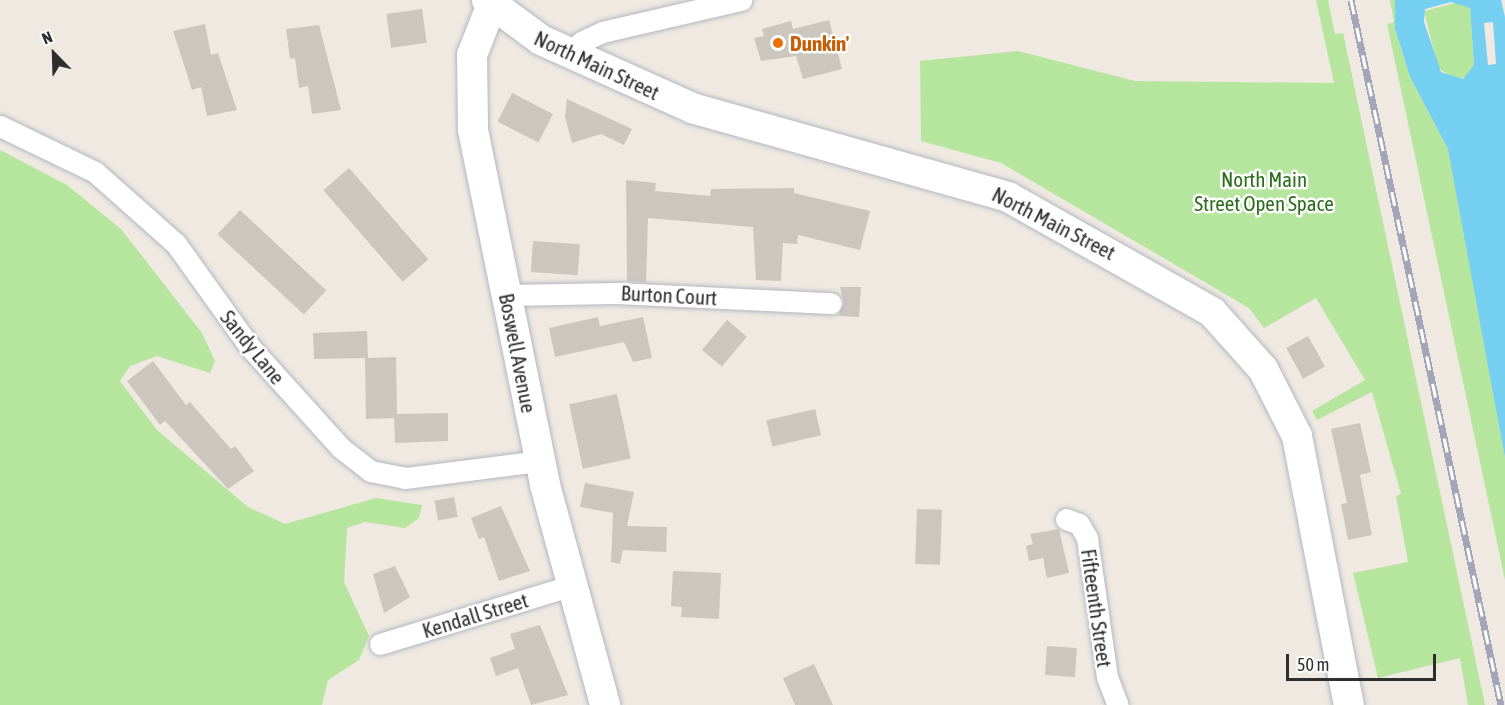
<!DOCTYPE html>
<html>
<head>
<meta charset="utf-8">
<style>
  body { margin:0 }
  #map { position:relative; width:1505px; height:705px; overflow:hidden; background:#efe9e1; font-family:"Asap Condensed",sans-serif }
  div>[style] { position:absolute }
  .green>* { inset:0; background:#b6e59e }
  .water>* { inset:0; background:#75cff0 }
  .building>* { inset:0; background:#cbc7bf; transform-origin:0 0 }
  .roads { filter:drop-shadow(0 0 2px #b4b7c1) drop-shadow(0 0 2px #b4b7c1) }
  .street>* { height:21px; margin:-10.5px; padding:0 10.5px; transform-origin:10.5px; border-radius:10.5px; background:#fff }
  .secondary>* { height:30px; margin:-15px; padding:0 15px; transform-origin:15px; border-radius:15px; background:#fff }
  .rail>* { height:7px; margin-top:-3.5px; transform-origin:0; background:repeating-linear-gradient(90deg,#fff 0 14px,#a3a6b8 0 28px); box-sizing:border-box; border-block:2px solid #a3a6b8 }
  .dots>* { width:16px; height:16px; translate:-50% -50%; box-sizing:border-box; border:3px solid #fff; border-radius:50% }
  span { translate:-50% -50%; white-space:nowrap; text-align:center; line-height:1.15; -webkit-text-stroke:5px #fff; paint-order:stroke }
  .food-label { font-size:21px; color:#c56008; font-weight:700 }
  .left { translate:0 -50%; text-align:left }
  .street-label { font-size:21px; color:#2e2e2e }
  .park-label { font-size:21px; color:#2c6e1b }
  .north { position:absolute; left:24px; top:24px; width:60px; height:60px; -webkit-text-stroke:4px #fff; paint-order:stroke; rotate:337deg; font-size:16px; font-weight:700; line-height:24px; text-align:center; color:#2e2e2e }
  .north::after { content:''; display:block; margin:auto; width:21px; height:27px; background:#2e2e2e; clip-path:polygon(50% 0,100% 100%,50% 72%,0 100%) }
  .scale { position:absolute; left:1286px; top:654px; width:150px; height:27px; box-sizing:border-box; border:3px solid #2e2e2e; border-top:0; padding-left:8px; font-size:18px; line-height:21px; white-space:nowrap; color:#2e2e2e; -webkit-text-stroke:4px #fff; paint-order:stroke }
</style>
</head>
<body>
<div id="map">
  <div class="green">
    <i style="clip-path:polygon(1316px 0,1328px 0,1335px 34px,1343px 33px,1485px 705px,1468px 705px,1460px 658px,1378px 678px,1353px 573px,1408px 562px,1396px 496px,1401px 494px,1372px 392px,1317px 420px,1312px 411px,1365px 380px,1316px 298px,1264px 328px,1249px 308px,1001px 163px,921px 141px,920px 61px,1018px 51px,1135px 81px,1334px 83px)"></i>
    <i style="clip-path:polygon(1390px 0,1395px 0,1395px 29px,1410px 77px,1448px 149px,1458px 196px,1505px 458px,1505px 580px,1387px 24px,1394px 22px)"></i>
    <i style="clip-path:polygon(1459px 2px,1470px 8px,1474px 65px,1471px 73px,1458px 80px,1438px 68px,1424px 11px)"></i>
    <i style="clip-path:polygon(0 150px,67px 185px,121px 229px,202px 333px,215px 361px,210px 373px,157px 356px,130px 366px,120px 381px,157px 430px,248px 507px,285px 524px,376px 498px,422px 505px,419px 518px,405px 528px,365px 522px,347px 528px,344px 582px,369px 636px,359px 660px,328px 680px,322px 705px,0 705px)"></i>
  </div>
  <div class="water">
    <i style="clip-path:polygon(evenodd,1395px 0,1501px 0,1505px 17px,1505px 458px,1448px 149px,1410px 77px,1395px 29px,1395px 0,1451px 2px,1470px 8px,1474px 65px,1463px 79px,1441px 72px,1424px 22px,1425px 9px,1451px 2px,1395px 0,1493px 22px,1496px 64px,1488px 65px,1484px 23px,1493px 22px)"></i>
  </div>
  <div class="building">
    <i style="left:422px;top:9px;width:34px;height:36px;rotate:82deg"></i>
    <i style="clip-path:polygon(829px 20px,842px 69px,803px 79px,796px 56px,761px 61px,754px 38px,764px 36px,762px 29px,791px 21px,793px 29px)"></i>
    <i style="clip-path:polygon(205px 24px,211px 55px,218px 53px,237px 110px,207px 116px,201px 87px,192px 90px,173px 31px)"></i>
    <i style="clip-path:polygon(319px 25px,341px 110px,312px 114px,308px 86px,299px 88px,295px 58px,290px 59px,286px 29px)"></i>
    <i style="left:512px;top:93px;width:46px;height:32px;rotate:27deg"></i>
    <i style="clip-path:polygon(567px 99px,632px 129px,624px 145px,601px 134px,572px 143px,565px 117px)"></i>
    <i style="left:349px;top:168px;width:121px;height:34px;rotate:49deg"></i>
    <i style="clip-path:polygon(626px 180px,656px 183px,655px 191px,710px 196px,711px 189px,794px 188px,794px 193px,870px 211px,860px 250px,798px 235px,797px 244px,783px 243px,781px 281px,756px 280px,753px 227px,648px 218px,646px 282px,627px 281px)"></i>
    <i style="left:240px;top:210px;width:118px;height:33px;rotate:43deg"></i>
    <i style="left:533px;top:241px;width:47px;height:31px;rotate:4deg"></i>
    <i style="clip-path:polygon(840px 287px,861px 287px,859px 317px,838px 316px,844px 303px)"></i>
    <i style="clip-path:polygon(598px 317px,600px 326px,643px 317px,652px 358px,633px 362px,624px 342px,555px 357px,549px 328px)"></i>
    <i style="left:727px;top:320px;width:26px;height:39px;rotate:40deg"></i>
    <i style="clip-path:polygon(367px 331px,368px 358px,396px 357px,397px 414px,448px 413px,448px 441px,395px 443px,394px 418px,366px 419px,365px 358px,314px 359px,313px 333px)"></i>
    <i style="left:1308px;top:336px;width:35px;height:25px;rotate:61deg"></i>
    <i style="clip-path:polygon(153px 361px,186px 405px,190px 402px,231px 449px,235px 446px,254px 471px,228px 489px,165px 421px,160px 425px,127px 381px)"></i>
    <i style="left:617px;top:394px;width:66px;height:49px;rotate:78deg"></i>
    <i style="left:815px;top:409px;width:27px;height:50px;rotate:77deg"></i>
    <i style="clip-path:polygon(1360px 423px,1371px 472px,1360px 475px,1372px 535px,1348px 540px,1341px 504px,1347px 503px,1331px 429px)"></i>
    <i style="clip-path:polygon(585px 483px,634px 492px,627px 526px,667px 527px,666px 552px,623px 550px,620px 564px,611px 562px,613px 513px,580px 507px)"></i>
    <i style="left:454px;top:497px;width:20px;height:20px;rotate:79deg"></i>
    <i style="clip-path:polygon(501px 506px,530px 571px,499px 581px,484px 537px,479px 539px,471px 518px)"></i>
    <i style="left:917px;top:509px;width:25px;height:55px;rotate:2deg"></i>
    <i style="clip-path:polygon(1059px 529px,1069px 573px,1047px 578px,1043px 558px,1029px 561px,1026px 546px,1033px 544px,1030px 534px)"></i>
    <i style="clip-path:polygon(395px 566px,410px 597px,384px 613px,373px 574px)"></i>
    <i style="clip-path:polygon(673px 571px,721px 573px,719px 619px,681px 617px,682px 607px,671px 606px)"></i>
    <i style="clip-path:polygon(540px 625px,568px 695px,531px 705px,518px 668px,496px 676px,490px 658px,515px 649px,510px 634px)"></i>
    <i style="left:1047px;top:646px;width:30px;height:29px;rotate:4deg"></i>
    <i style="clip-path:polygon(814px 664px,833px 705px,795px 705px,783px 678px)"></i>
  </div>
  <div class="roads">
    <div class="street">
      <i style="left:571px;top:55px;width:16px;rotate:-52deg"></i>
      <i style="left:581px;top:42px;width:23px;rotate:-25deg"></i>
      <i style="left:602px;top:32px;width:143px;rotate:-13deg"></i>
      <i style="left:0;top:126px;width:106px;rotate:25.8deg"></i>
      <i style="left:95px;top:172px;width:108px;rotate:41.6deg"></i>
      <i style="left:176px;top:244px;width:125px;rotate:54.4deg"></i>
      <i style="left:249px;top:346px;width:137px;rotate:48deg"></i>
      <i style="left:341px;top:448px;width:37px;rotate:38deg"></i>
      <i style="left:370px;top:471px;width:36px;rotate:11deg"></i>
      <i style="left:405px;top:478px;width:136px;rotate:-7.2deg"></i>
      <i style="left:506px;top:295px;width:110px;rotate:-1deg"></i>
      <i style="left:616px;top:293px;width:215px;rotate:2.7deg"></i>
      <i style="left:1066px;top:519px;width:14px;rotate:21deg"></i>
      <i style="left:1079px;top:524px;width:16px;rotate:60deg"></i>
      <i style="left:1087px;top:538px;width:140px;rotate:81.8deg"></i>
      <i style="left:1107px;top:677px;width:30px;rotate:69deg"></i>
      <i style="left:380px;top:644px;width:199px;rotate:-17deg"></i>
    </div>
    <div class="secondary">
      <i style="left:487px;top:0;width:67px;rotate:36.5deg"></i>
      <i style="left:541px;top:40px;width:166px;rotate:24.2deg"></i>
      <i style="left:692px;top:108px;width:328px;rotate:15.7deg"></i>
      <i style="left:1008px;top:197px;width:234px;rotate:29.4deg"></i>
      <i style="left:1212px;top:312px;width:76px;rotate:48.2deg"></i>
      <i style="left:1263px;top:369px;width:75px;rotate:63.1deg"></i>
      <i style="left:1297px;top:436px;width:274px;rotate:79.1deg"></i>
      <i style="left:492px;top:4px;width:55px;rotate:111.4deg"></i>
      <i style="left:472px;top:55px;width:75px;rotate:89.2deg"></i>
      <i style="left:473px;top:130px;width:362px;rotate:78.5deg"></i>
      <i style="left:545px;top:485px;width:228px;rotate:74.7deg"></i>
    </div>
  </div>
  <div class="rail">
    <i style="left:1351px;top:0;width:721px;rotate:77.99deg"></i>
  </div>
  <div class="dots">
    <i style="left:778px;top:43px;background:#e8710a"></i>
  </div>
  <div class="food-label">
    <span class="left" style="left:790px;top:43px">Dunkin'</span>
  </div>
  <div class="street-label">
    <span style="left:597px;top:65px;rotate:25deg">North Main Street</span>
    <span style="left:1054px;top:223px;rotate:27deg">North Main Street</span>
    <span style="left:669px;top:295px;rotate:3deg">Burton Court</span>
    <span style="left:253px;top:347px;rotate:51deg">Sandy Lane</span>
    <span style="left:518px;top:353px;rotate:79deg">Boswell Avenue</span>
    <span style="left:1097px;top:608px;rotate:82deg">Fifteenth Street</span>
    <span style="left:475px;top:615px;rotate:-17deg">Kendall Street</span>
  </div>
  <div class="park-label">
    <span style="left:1264px;top:191px">North Main<br>Street Open Space</span>
  </div>
  <div class="north">N</div>
  <div class="scale">50 m</div>
</div>
</body>
</html>
